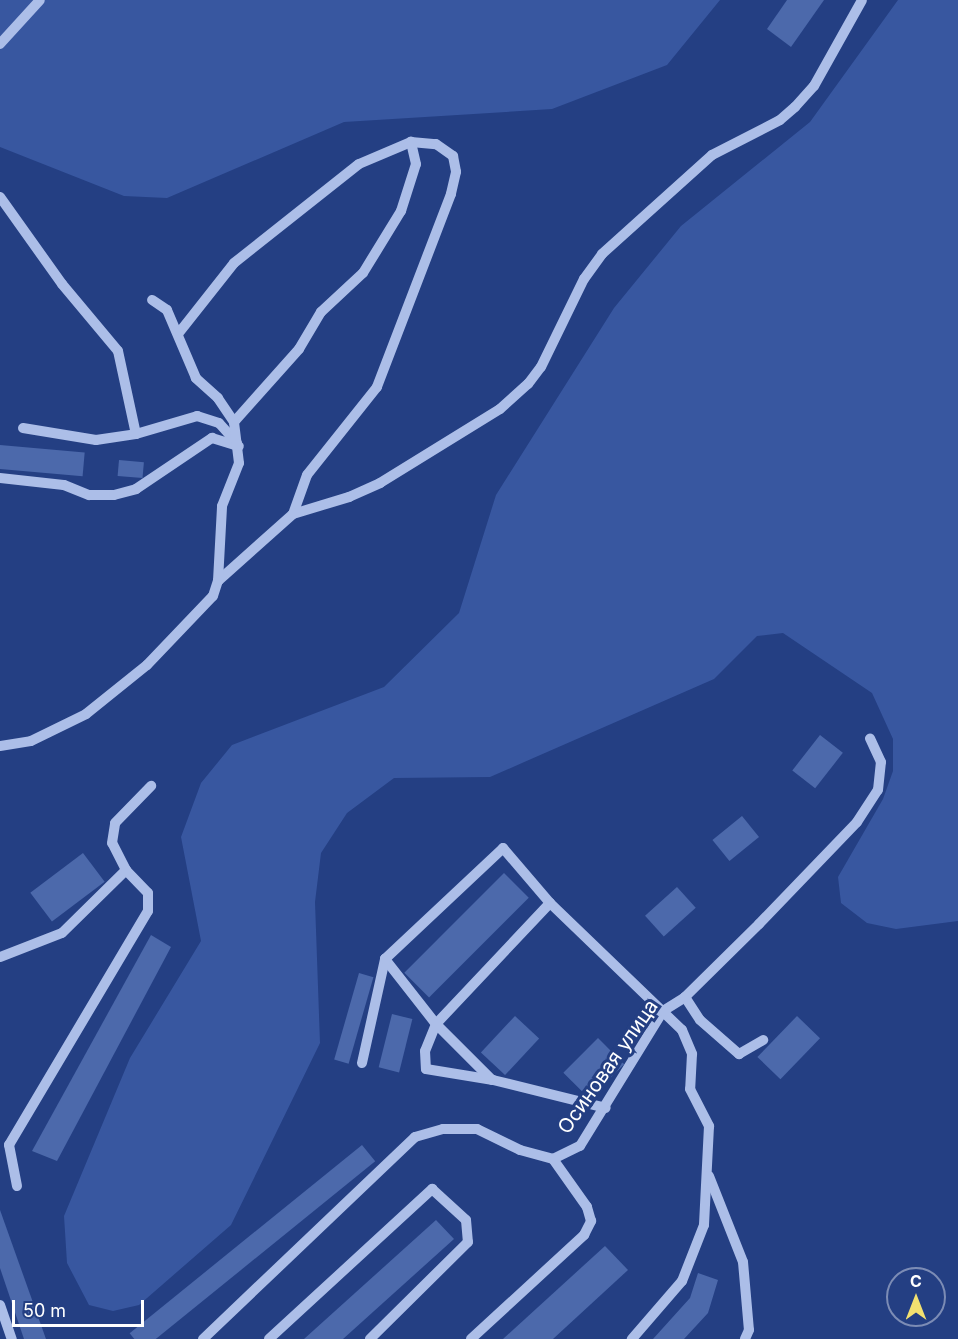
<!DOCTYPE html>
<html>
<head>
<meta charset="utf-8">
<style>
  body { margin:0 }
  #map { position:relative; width:958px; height:1339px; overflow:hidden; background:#243f83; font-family:Inter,sans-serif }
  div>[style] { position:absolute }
  .green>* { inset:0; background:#3857a0 }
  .building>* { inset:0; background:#4c69ab; transform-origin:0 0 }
  .minor>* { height:10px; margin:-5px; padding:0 5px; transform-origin:5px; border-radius:5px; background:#acbee8 }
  span { translate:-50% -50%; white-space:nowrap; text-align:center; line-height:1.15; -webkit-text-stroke:6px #243f83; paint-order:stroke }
  .street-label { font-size:20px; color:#fff }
  .north { position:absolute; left:886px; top:1267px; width:60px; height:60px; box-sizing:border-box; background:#243f83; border:2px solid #7c8cb5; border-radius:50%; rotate:0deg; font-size:16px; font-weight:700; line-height:24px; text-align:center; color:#fff }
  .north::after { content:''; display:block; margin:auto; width:21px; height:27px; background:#f2e070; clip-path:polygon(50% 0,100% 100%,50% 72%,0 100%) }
  .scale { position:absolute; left:12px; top:1300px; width:132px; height:27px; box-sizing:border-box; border:3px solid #fff; border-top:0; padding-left:8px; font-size:18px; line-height:21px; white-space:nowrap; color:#fff; -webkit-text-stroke:4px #243f83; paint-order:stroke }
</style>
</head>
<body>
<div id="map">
  <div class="green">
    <i style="clip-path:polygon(0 0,720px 0,667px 65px,552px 109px,344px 122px,167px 198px,124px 196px,0 147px)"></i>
    <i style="clip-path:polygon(898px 0,958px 0,958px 921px,896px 929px,867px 923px,841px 903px,838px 877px,883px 799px,893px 771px,893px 739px,872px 693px,783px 633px,757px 636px,714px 679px,490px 777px,394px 778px,347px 813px,321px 853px,315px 902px,320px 1043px,231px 1225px,139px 1305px,113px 1311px,89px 1305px,67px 1263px,64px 1216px,130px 1058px,201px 941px,181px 837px,201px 783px,232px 745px,384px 687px,459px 613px,496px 495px,614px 308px,681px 226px,810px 122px)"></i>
  </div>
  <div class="building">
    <i style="clip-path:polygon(787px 0,824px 0,791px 47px,767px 29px)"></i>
    <i style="left:0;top:445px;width:85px;height:24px;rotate:5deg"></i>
    <i style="left:119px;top:460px;width:25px;height:16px;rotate:5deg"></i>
    <i style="left:820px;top:735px;width:29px;height:45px;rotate:38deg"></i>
    <i style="left:742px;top:816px;width:27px;height:38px;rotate:51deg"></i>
    <i style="left:83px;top:853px;width:36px;height:66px;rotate:53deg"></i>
    <i style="left:504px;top:873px;width:35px;height:141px;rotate:45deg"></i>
    <i style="left:677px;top:887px;width:28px;height:43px;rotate:48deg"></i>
    <i style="clip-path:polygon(151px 935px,171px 947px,57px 1161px,32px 1151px)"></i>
    <i style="left:359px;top:973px;width:15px;height:90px;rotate:16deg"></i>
    <i style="left:392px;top:1014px;width:21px;height:55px;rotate:14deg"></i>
    <i style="left:515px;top:1016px;width:33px;height:50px;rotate:43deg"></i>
    <i style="left:797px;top:1016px;width:32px;height:57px;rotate:44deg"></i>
    <i style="left:598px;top:1038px;width:37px;height:49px;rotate:45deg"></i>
    <i style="left:362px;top:1145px;width:21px;height:299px;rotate:51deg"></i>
    <i style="clip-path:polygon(0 1210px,46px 1339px,24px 1339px,0 1268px)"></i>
    <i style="clip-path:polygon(436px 1220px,454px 1239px,343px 1339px,304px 1339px)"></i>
    <i style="clip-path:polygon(605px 1246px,628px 1270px,553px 1339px,503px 1339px)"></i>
    <i style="clip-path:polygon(698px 1273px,718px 1280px,708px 1313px,684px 1339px,653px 1339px,690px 1298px)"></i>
  </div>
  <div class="minor">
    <i style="left:0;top:44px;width:59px;rotate:-47.7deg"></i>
    <i style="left:0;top:197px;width:107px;rotate:54.5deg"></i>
    <i style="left:62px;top:284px;width:87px;rotate:50.1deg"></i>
    <i style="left:118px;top:351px;width:85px;rotate:77.8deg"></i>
    <i style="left:178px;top:334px;width:90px;rotate:-51.7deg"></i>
    <i style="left:234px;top:263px;width:159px;rotate:-38.4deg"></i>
    <i style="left:359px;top:164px;width:56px;rotate:-22.9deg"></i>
    <i style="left:411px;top:142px;width:25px;rotate:5deg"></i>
    <i style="left:436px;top:144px;width:21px;rotate:35deg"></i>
    <i style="left:453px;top:156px;width:16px;rotate:79deg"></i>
    <i style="left:456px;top:172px;width:23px;rotate:103deg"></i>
    <i style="left:451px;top:194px;width:207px;rotate:111deg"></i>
    <i style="left:377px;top:387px;width:112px;rotate:128.5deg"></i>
    <i style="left:307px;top:475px;width:41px;rotate:109.7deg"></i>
    <i style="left:234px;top:422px;width:98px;rotate:-48.3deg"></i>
    <i style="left:299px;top:349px;width:43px;rotate:-59.3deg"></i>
    <i style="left:321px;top:312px;width:57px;rotate:-42.9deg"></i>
    <i style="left:363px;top:273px;width:73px;rotate:-58.5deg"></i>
    <i style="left:401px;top:211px;width:49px;rotate:-72.3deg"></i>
    <i style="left:416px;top:164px;width:23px;rotate:-103deg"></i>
    <i style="left:23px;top:428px;width:74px;rotate:9.3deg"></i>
    <i style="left:96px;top:440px;width:40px;rotate:-8.5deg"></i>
    <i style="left:136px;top:434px;width:64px;rotate:-16.4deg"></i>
    <i style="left:197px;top:416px;width:23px;rotate:18deg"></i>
    <i style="left:219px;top:423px;width:27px;rotate:48deg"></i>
    <i style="left:0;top:478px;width:64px;rotate:6.2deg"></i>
    <i style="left:64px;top:485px;width:27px;rotate:22deg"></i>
    <i style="left:89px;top:495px;width:25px"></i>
    <i style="left:114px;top:495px;width:23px;rotate:-15deg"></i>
    <i style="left:136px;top:489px;width:92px;rotate:-33.9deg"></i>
    <i style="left:212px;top:438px;width:28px;rotate:17deg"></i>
    <i style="left:218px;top:581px;width:101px;rotate:-41.8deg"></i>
    <i style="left:293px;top:514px;width:59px;rotate:-16.9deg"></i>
    <i style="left:349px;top:497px;width:34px;rotate:-24deg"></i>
    <i style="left:380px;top:483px;width:141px;rotate:-31.7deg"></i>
    <i style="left:500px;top:409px;width:38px;rotate:-42deg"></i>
    <i style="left:528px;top:384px;width:21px;rotate:-53deg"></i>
    <i style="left:541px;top:367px;width:98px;rotate:-64deg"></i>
    <i style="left:584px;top:279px;width:31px;rotate:-54deg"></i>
    <i style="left:602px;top:254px;width:148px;rotate:-42deg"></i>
    <i style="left:712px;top:155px;width:76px;rotate:-27.2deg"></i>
    <i style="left:780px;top:120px;width:20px;rotate:-41deg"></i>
    <i style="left:795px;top:107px;width:28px;rotate:-48deg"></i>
    <i style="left:814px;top:86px;width:98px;rotate:-60.8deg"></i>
    <i style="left:0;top:746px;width:31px;rotate:-9deg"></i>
    <i style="left:31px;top:741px;width:61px;rotate:-26.1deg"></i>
    <i style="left:86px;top:714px;width:78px;rotate:-38.8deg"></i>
    <i style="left:147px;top:665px;width:95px;rotate:-46.3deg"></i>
    <i style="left:213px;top:596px;width:16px;rotate:-72deg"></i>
    <i style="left:218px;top:581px;width:75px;rotate:-86.9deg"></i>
    <i style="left:222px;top:506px;width:46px;rotate:-68.4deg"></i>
    <i style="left:239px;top:463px;width:41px;rotate:-97deg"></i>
    <i style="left:234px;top:422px;width:29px;rotate:-124deg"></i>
    <i style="left:218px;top:398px;width:30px;rotate:-138deg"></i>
    <i style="left:196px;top:378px;width:74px;rotate:-113.1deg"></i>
    <i style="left:167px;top:310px;width:18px;rotate:-146deg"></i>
    <i style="left:550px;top:903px;width:166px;rotate:133.3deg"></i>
    <i style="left:436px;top:1024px;width:29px;rotate:112deg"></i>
    <i style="left:425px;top:1051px;width:18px;rotate:87deg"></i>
    <i style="left:426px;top:1069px;width:68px;rotate:9.3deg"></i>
    <i style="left:493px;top:1080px;width:116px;rotate:13.9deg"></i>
    <i style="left:0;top:957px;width:66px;rotate:-21.2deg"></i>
    <i style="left:62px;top:933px;width:90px;rotate:-44.5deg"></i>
    <i style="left:385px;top:959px;width:83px;rotate:51.9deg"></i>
    <i style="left:436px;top:1024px;width:79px;rotate:45deg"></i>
    <i style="left:685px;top:997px;width:27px;rotate:57deg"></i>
    <i style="left:700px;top:1020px;width:52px;rotate:41.1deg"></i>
    <i style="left:739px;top:1054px;width:28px;rotate:-30deg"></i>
    <i style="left:362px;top:1063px;width:107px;rotate:-77.5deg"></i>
    <i style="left:385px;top:959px;width:162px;rotate:-43.2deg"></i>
    <i style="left:503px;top:848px;width:72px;rotate:49.5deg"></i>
    <i style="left:550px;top:903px;width:183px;rotate:43.9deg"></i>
    <i style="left:682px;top:1030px;width:26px;rotate:67deg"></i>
    <i style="left:692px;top:1054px;width:35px;rotate:93deg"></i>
    <i style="left:690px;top:1089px;width:42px;rotate:62.8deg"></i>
    <i style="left:709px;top:1126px;width:99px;rotate:92.9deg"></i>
    <i style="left:704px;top:1225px;width:60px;rotate:111.4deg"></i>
    <i style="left:682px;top:1281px;width:77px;rotate:130.8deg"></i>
    <i style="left:709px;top:1176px;width:92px;rotate:68.4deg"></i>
    <i style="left:743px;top:1262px;width:68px;rotate:85deg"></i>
    <i style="left:749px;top:1330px;width:10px;rotate:114deg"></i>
    <i style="left:17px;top:1186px;width:42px;rotate:-101deg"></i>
    <i style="left:9px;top:1145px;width:272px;rotate:-59.3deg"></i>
    <i style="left:148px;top:911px;width:18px;rotate:-90deg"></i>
    <i style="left:148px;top:893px;width:32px;rotate:-134deg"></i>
    <i style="left:126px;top:870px;width:30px;rotate:-117deg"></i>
    <i style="left:112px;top:843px;width:20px;rotate:-81deg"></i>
    <i style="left:115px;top:823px;width:52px;rotate:-45.8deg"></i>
    <i style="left:0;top:1305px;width:36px;rotate:71deg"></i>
    <i style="left:203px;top:1339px;width:293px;rotate:-43.6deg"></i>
    <i style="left:415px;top:1137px;width:29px;rotate:-16deg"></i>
    <i style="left:443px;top:1129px;width:34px"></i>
    <i style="left:477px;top:1129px;width:48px;rotate:26deg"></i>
    <i style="left:520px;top:1150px;width:34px;rotate:15deg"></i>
    <i style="left:553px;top:1159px;width:30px;rotate:-26deg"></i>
    <i style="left:580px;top:1146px;width:158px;rotate:-58.4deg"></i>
    <i style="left:663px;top:1011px;width:26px;rotate:-32deg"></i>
    <i style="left:685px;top:997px;width:104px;rotate:-44.6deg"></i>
    <i style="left:759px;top:924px;width:141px;rotate:-46.1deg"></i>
    <i style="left:857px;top:822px;width:38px;rotate:-57deg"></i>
    <i style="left:878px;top:790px;width:28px;rotate:-84deg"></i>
    <i style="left:881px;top:762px;width:26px;rotate:-115deg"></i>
    <i style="left:269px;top:1339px;width:222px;rotate:-42.6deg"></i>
    <i style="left:432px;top:1189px;width:46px;rotate:42.4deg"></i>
    <i style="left:466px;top:1220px;width:22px;rotate:85deg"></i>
    <i style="left:468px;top:1242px;width:138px;rotate:135.3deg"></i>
    <i style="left:471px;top:1339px;width:154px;rotate:-42.6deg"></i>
    <i style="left:584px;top:1235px;width:16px;rotate:-63deg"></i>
    <i style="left:591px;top:1221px;width:15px;rotate:-106deg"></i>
    <i style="left:587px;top:1207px;width:59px;rotate:-125.3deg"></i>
  </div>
  <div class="street-label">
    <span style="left:608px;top:1067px;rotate:-55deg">Осиновая улица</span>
  </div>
  <div class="north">С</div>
  <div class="scale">50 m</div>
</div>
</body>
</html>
